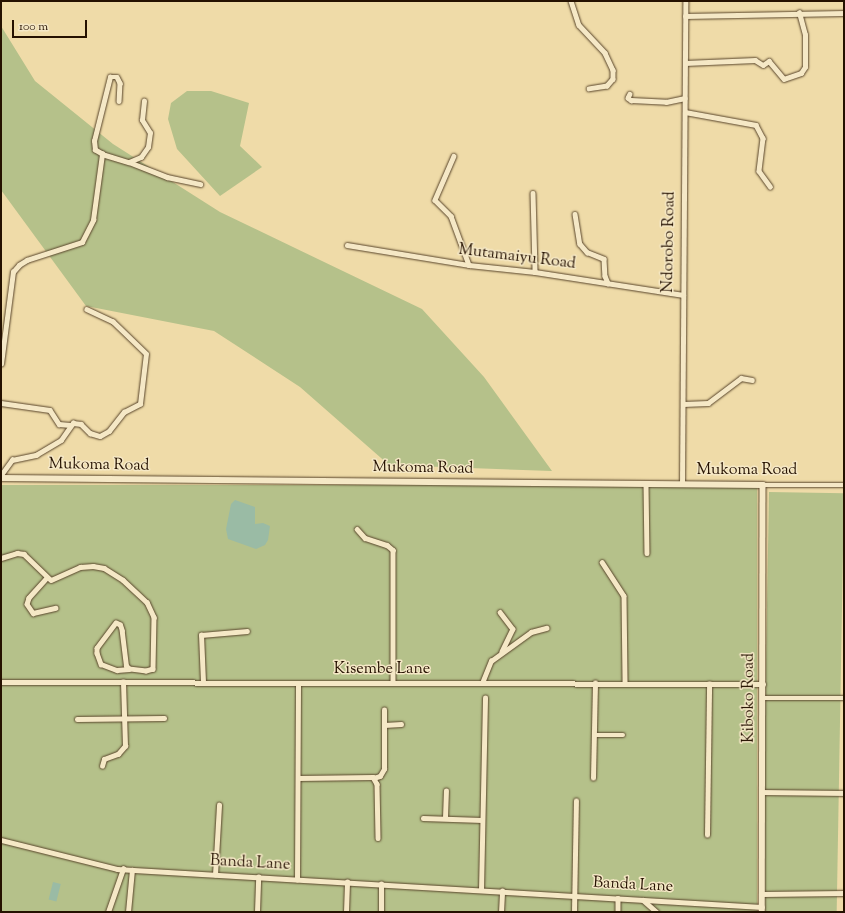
<!DOCTYPE html>
<html>
<head>
<meta charset="utf-8">
<style>
  body { margin:0 }
  #map { position:relative; width:845px; height:913px; overflow:hidden; background:#efdba8; font-family:"Sorts Mill Goudy",serif }
  div>[style] { position:absolute }
  .green>* { inset:0; background:#b5c18a; transform-origin:0 0 }
  .water>* { inset:0; background:#9abba5; transform-origin:0 0 }
  .roads { filter:drop-shadow(0 0 1px #58442a) drop-shadow(0 0 1px #58442a) }
  .minor>* { height:4.5px; margin:-2.25px; padding:0 2.25px; transform-origin:2.25px; border-radius:2.25px; background:#f5e8c6 }
  .tertiary>* { height:5.5px; margin:-2.75px; padding:0 2.75px; transform-origin:2.75px; border-radius:2.75px; background:#f5e8c6 }
  span { translate:-50% -50%; white-space:nowrap; text-align:center; line-height:1.15; -webkit-text-stroke:3px #f5e8c6; paint-order:stroke }
  .street-label { font-size:16px; color:#251100 }
  .frame { position:absolute; inset:0; border:2px solid #251100; pointer-events:none }
  .scale { position:absolute; left:12px; top:20px; width:75px; height:18px; box-sizing:border-box; border:2px solid #251100; border-top:0; padding-left:5px; font-size:12px; line-height:14px; white-space:nowrap; color:#251100; -webkit-text-stroke:3px #f5e8c6; paint-order:stroke }
</style>
</head>
<body>
<div id="map">
  <div class="green">
    <i style="clip-path:polygon(1px 26px,35px 81px,113px 144px,220px 212px,422px 309px,484px 377px,552px 471px,389px 465px,300px 387px,214px 331px,86px 306px,1px 190px)"></i>
    <i style="clip-path:polygon(187px 91px,211px 91px,249px 103px,240px 146px,262px 167px,220px 196px,177px 149px,168px 119px,171px 103px)"></i>
    <i style="left:1px;top:485px;width:756px;height:427px"></i>
    <i style="left:769px;top:492px;width:75px;height:420px;rotate:1deg"></i>
  </div>
  <div class="water">
    <i style="clip-path:polygon(235px 500px,255px 507px,255px 524px,263px 523px,270px 526px,268px 540px,265px 545px,256px 549px,228px 539px,226px 529px,231px 504px)"></i>
    <i style="left:53px;top:882px;width:8px;height:18px;rotate:14deg"></i>
  </div>
  <div class="roads">
    <div class="minor">
      <i style="left:571px;top:1px;width:25px;rotate:72deg"></i>
      <i style="left:579px;top:25px;width:38px;rotate:47deg"></i>
      <i style="left:605px;top:53px;width:19px;rotate:65deg"></i>
      <i style="left:613px;top:70px;width:9px;rotate:90deg"></i>
      <i style="left:613px;top:79px;width:9px;rotate:131deg"></i>
      <i style="left:607px;top:86px;width:18px;rotate:171deg"></i>
      <i style="left:685px;top:16px;width:159px;rotate:-1.1deg"></i>
      <i style="left:685px;top:63px;width:70px;rotate:-2.5deg"></i>
      <i style="left:755px;top:60px;width:9px;rotate:32deg"></i>
      <i style="left:763px;top:65px;width:7px;rotate:-34deg"></i>
      <i style="left:769px;top:61px;width:23px;rotate:50deg"></i>
      <i style="left:784px;top:79px;width:18px;rotate:-19deg"></i>
      <i style="left:801px;top:73px;width:7px;rotate:-56deg"></i>
      <i style="left:805px;top:67px;width:32px;rotate:-90deg"></i>
      <i style="left:805px;top:35px;width:23px;rotate:-105deg"></i>
      <i style="left:630px;top:94px;width:4px;rotate:117deg"></i>
      <i style="left:628px;top:98px;width:4px;rotate:34deg"></i>
      <i style="left:631px;top:100px;width:35px;rotate:3deg"></i>
      <i style="left:666px;top:102px;width:19px;rotate:-12deg"></i>
      <i style="left:685px;top:112px;width:72px;rotate:10.4deg"></i>
      <i style="left:756px;top:125px;width:15px;rotate:62deg"></i>
      <i style="left:763px;top:138px;width:33px;rotate:97deg"></i>
      <i style="left:759px;top:171px;width:19px;rotate:54deg"></i>
      <i style="left:102px;top:154px;width:8px;rotate:-150deg"></i>
      <i style="left:95px;top:150px;width:9px;rotate:-96deg"></i>
      <i style="left:94px;top:141px;width:66px;rotate:-76deg"></i>
      <i style="left:110px;top:77px;width:7px"></i>
      <i style="left:117px;top:77px;width:7px;rotate:63deg"></i>
      <i style="left:120px;top:83px;width:18px;rotate:93deg"></i>
      <i style="left:454px;top:156px;width:48px;rotate:113.4deg"></i>
      <i style="left:435px;top:200px;width:23px;rotate:45deg"></i>
      <i style="left:451px;top:216px;width:52px;rotate:69.8deg"></i>
      <i style="left:129px;top:162px;width:41px;rotate:21.5deg"></i>
      <i style="left:167px;top:177px;width:34px;rotate:12deg"></i>
      <i style="left:533px;top:193px;width:79px;rotate:88.5deg"></i>
      <i style="left:575px;top:214px;width:30px;rotate:81deg"></i>
      <i style="left:580px;top:244px;width:11px;rotate:49deg"></i>
      <i style="left:587px;top:252px;width:18px;rotate:22deg"></i>
      <i style="left:604px;top:259px;width:17px;rotate:87deg"></i>
      <i style="left:605px;top:276px;width:8px;rotate:67deg"></i>
      <i style="left:347px;top:245px;width:124px;rotate:9.3deg"></i>
      <i style="left:469px;top:265px;width:66px;rotate:6.1deg"></i>
      <i style="left:535px;top:272px;width:150px;rotate:8.8deg"></i>
      <i style="left:1px;top:364px;width:93px;rotate:-82.6deg"></i>
      <i style="left:13px;top:272px;width:9px;rotate:-49deg"></i>
      <i style="left:19px;top:265px;width:9px;rotate:-32deg"></i>
      <i style="left:27px;top:260px;width:58px;rotate:-18.1deg"></i>
      <i style="left:82px;top:242px;width:25px;rotate:-63deg"></i>
      <i style="left:93px;top:220px;width:67px;rotate:-82.2deg"></i>
      <i style="left:102px;top:154px;width:28px;rotate:17deg"></i>
      <i style="left:129px;top:162px;width:13px;rotate:-23deg"></i>
      <i style="left:141px;top:157px;width:12px;rotate:-55deg"></i>
      <i style="left:148px;top:147px;width:14px;rotate:-82deg"></i>
      <i style="left:150px;top:133px;width:15px;rotate:-122deg"></i>
      <i style="left:142px;top:120px;width:19px;rotate:-84deg"></i>
      <i style="left:1px;top:403px;width:49px;rotate:8.1deg"></i>
      <i style="left:50px;top:410px;width:17px;rotate:57deg"></i>
      <i style="left:59px;top:424px;width:11px;rotate:5deg"></i>
      <i style="left:683px;top:404px;width:25px;rotate:-2deg"></i>
      <i style="left:708px;top:403px;width:41px;rotate:-37.1deg"></i>
      <i style="left:741px;top:378px;width:11px;rotate:10deg"></i>
      <i style="left:1px;top:475px;width:19px;rotate:-54deg"></i>
      <i style="left:12px;top:460px;width:25px;rotate:-12deg"></i>
      <i style="left:36px;top:455px;width:29px;rotate:-31deg"></i>
      <i style="left:61px;top:440px;width:21px;rotate:-55deg"></i>
      <i style="left:73px;top:423px;width:8px;rotate:7deg"></i>
      <i style="left:81px;top:424px;width:13px;rotate:45deg"></i>
      <i style="left:90px;top:433px;width:10px;rotate:17deg"></i>
      <i style="left:100px;top:436px;width:10px;rotate:-29deg"></i>
      <i style="left:109px;top:431px;width:24px;rotate:-52deg"></i>
      <i style="left:124px;top:412px;width:18px;rotate:-27deg"></i>
      <i style="left:140px;top:404px;width:50px;rotate:-83.2deg"></i>
      <i style="left:146px;top:354px;width:46px;rotate:-135.9deg"></i>
      <i style="left:113px;top:322px;width:29px;rotate:-155deg"></i>
      <i style="left:646px;top:484px;width:69px;rotate:89.2deg"></i>
      <i style="left:682px;top:484px;width:483px;rotate:-89.6deg"></i>
      <i style="left:763px;top:485px;width:81px"></i>
      <i style="left:357px;top:529px;width:12px;rotate:48deg"></i>
      <i style="left:365px;top:538px;width:23px;rotate:18deg"></i>
      <i style="left:387px;top:545px;width:8px;rotate:40deg"></i>
      <i style="left:393px;top:550px;width:132px;rotate:90deg"></i>
      <i style="left:1px;top:558px;width:17px;rotate:-17deg"></i>
      <i style="left:17px;top:553px;width:7px;rotate:8deg"></i>
      <i style="left:24px;top:554px;width:37px;rotate:44deg"></i>
      <i style="left:51px;top:580px;width:32px;rotate:-24deg"></i>
      <i style="left:80px;top:567px;width:13px;rotate:-4deg"></i>
      <i style="left:93px;top:566px;width:11px;rotate:10deg"></i>
      <i style="left:104px;top:568px;width:22px;rotate:32deg"></i>
      <i style="left:123px;top:580px;width:33px;rotate:43deg"></i>
      <i style="left:147px;top:602px;width:17px;rotate:65deg"></i>
      <i style="left:154px;top:617px;width:52px;rotate:91.1deg"></i>
      <i style="left:153px;top:669px;width:7px;rotate:164deg"></i>
      <i style="left:146px;top:671px;width:17px;rotate:-173deg"></i>
      <i style="left:129px;top:669px;width:4px;rotate:-135deg"></i>
      <i style="left:126px;top:666px;width:35px;rotate:-97deg"></i>
      <i style="left:122px;top:631px;width:6px;rotate:-108deg"></i>
      <i style="left:120px;top:625px;width:4px;rotate:-153deg"></i>
      <i style="left:116px;top:623px;width:31px;rotate:127deg"></i>
      <i style="left:97px;top:648px;width:5px;rotate:90deg"></i>
      <i style="left:97px;top:653px;width:12px;rotate:70deg"></i>
      <i style="left:101px;top:664px;width:17px;rotate:21deg"></i>
      <i style="left:117px;top:670px;width:12px;rotate:-5deg"></i>
      <i style="left:602px;top:562px;width:40px;rotate:57.1deg"></i>
      <i style="left:624px;top:596px;width:88px;rotate:89.3deg"></i>
      <i style="left:47px;top:578px;width:27px;rotate:132deg"></i>
      <i style="left:29px;top:598px;width:6px;rotate:108deg"></i>
      <i style="left:27px;top:604px;width:11px;rotate:56deg"></i>
      <i style="left:33px;top:613px;width:23px;rotate:-13deg"></i>
      <i style="left:500px;top:612px;width:21px;rotate:53deg"></i>
      <i style="left:513px;top:629px;width:25px;rotate:116deg"></i>
      <i style="left:1px;top:682px;width:762px;rotate:0.15deg"></i>
      <i style="left:203px;top:682px;width:47px;rotate:-92.4deg"></i>
      <i style="left:201px;top:635px;width:46px;rotate:-5deg"></i>
      <i style="left:482px;top:683px;width:24px;rotate:-68deg"></i>
      <i style="left:491px;top:661px;width:49px;rotate:-35.9deg"></i>
      <i style="left:531px;top:632px;width:16px;rotate:-15deg"></i>
      <i style="left:763px;top:698px;width:81px"></i>
      <i style="left:77px;top:719px;width:87px;rotate:-0.7deg"></i>
      <i style="left:384px;top:725px;width:17px;rotate:-3deg"></i>
      <i style="left:594px;top:735px;width:29px"></i>
      <i style="left:102px;top:766px;width:7px;rotate:-74deg"></i>
      <i style="left:104px;top:759px;width:15px;rotate:-20deg"></i>
      <i style="left:118px;top:754px;width:11px;rotate:-49deg"></i>
      <i style="left:125px;top:746px;width:64px;rotate:-91.8deg"></i>
      <i style="left:298px;top:778px;width:75px;rotate:-0.8deg"></i>
      <i style="left:373px;top:777px;width:8px;rotate:60deg"></i>
      <i style="left:377px;top:784px;width:54px;rotate:88.9deg"></i>
      <i style="left:374px;top:778px;width:6px;rotate:-18deg"></i>
      <i style="left:380px;top:776px;width:8px;rotate:-60deg"></i>
      <i style="left:384px;top:769px;width:59px;rotate:-90deg"></i>
      <i style="left:593px;top:778px;width:95px;rotate:-88.8deg"></i>
      <i style="left:763px;top:792px;width:81px;rotate:0.7deg"></i>
      <i style="left:423px;top:818px;width:59px;rotate:1.9deg"></i>
      <i style="left:445px;top:818px;width:27px;rotate:-88deg"></i>
      <i style="left:707px;top:835px;width:151px;rotate:-89.2deg"></i>
      <i style="left:1px;top:840px;width:120px;rotate:14deg"></i>
      <i style="left:117px;top:869px;width:646px;rotate:3.37deg"></i>
      <i style="left:215px;top:875px;width:70px;rotate:-86.7deg"></i>
      <i style="left:297px;top:880px;width:196px;rotate:-89.7deg"></i>
      <i style="left:481px;top:890px;width:192px;rotate:-88.8deg"></i>
      <i style="left:762px;top:894px;width:82px;rotate:-0.7deg"></i>
      <i style="left:618px;top:898px;width:14px;rotate:90deg"></i>
      <i style="left:643px;top:900px;width:18px;rotate:41deg"></i>
      <i style="left:108px;top:912px;width:46px;rotate:-70.8deg"></i>
      <i style="left:128px;top:912px;width:42px;rotate:-84.6deg"></i>
      <i style="left:257px;top:912px;width:35px;rotate:-88deg"></i>
      <i style="left:346px;top:912px;width:30px;rotate:-88deg"></i>
      <i style="left:381px;top:912px;width:28px;rotate:-90deg"></i>
      <i style="left:501px;top:912px;width:21px;rotate:-87deg"></i>
      <i style="left:574px;top:912px;width:111px;rotate:-89deg"></i>
    </div>
    <div class="tertiary">
      <i style="left:1px;top:478px;width:762px;rotate:0.53deg"></i>
      <i style="left:763px;top:485px;width:427px;rotate:90.1deg"></i>
    </div>
  </div>
  <div class="street-label">
    <span style="left:670px;top:242px;rotate:-89deg">Ndorobo Road</span>
    <span style="left:517px;top:258px;rotate:7deg">Mutamaiyu Road</span>
    <span style="left:99px;top:466px;rotate:1deg">Mukoma Road</span>
    <span style="left:423px;top:469px;rotate:1deg">Mukoma Road</span>
    <span style="left:747px;top:471px">Mukoma Road</span>
    <span style="left:382px;top:670px">Kisembe Lane</span>
    <span style="left:750px;top:698px;rotate:-90deg">Kiboko Road</span>
    <span style="left:250px;top:864px;rotate:3deg">Banda Lane</span>
    <span style="left:633px;top:886px;rotate:3deg">Banda Lane</span>
  </div>
  <div class="frame"></div>
  <div class="scale">100 m</div>
</div>
</body>
</html>
